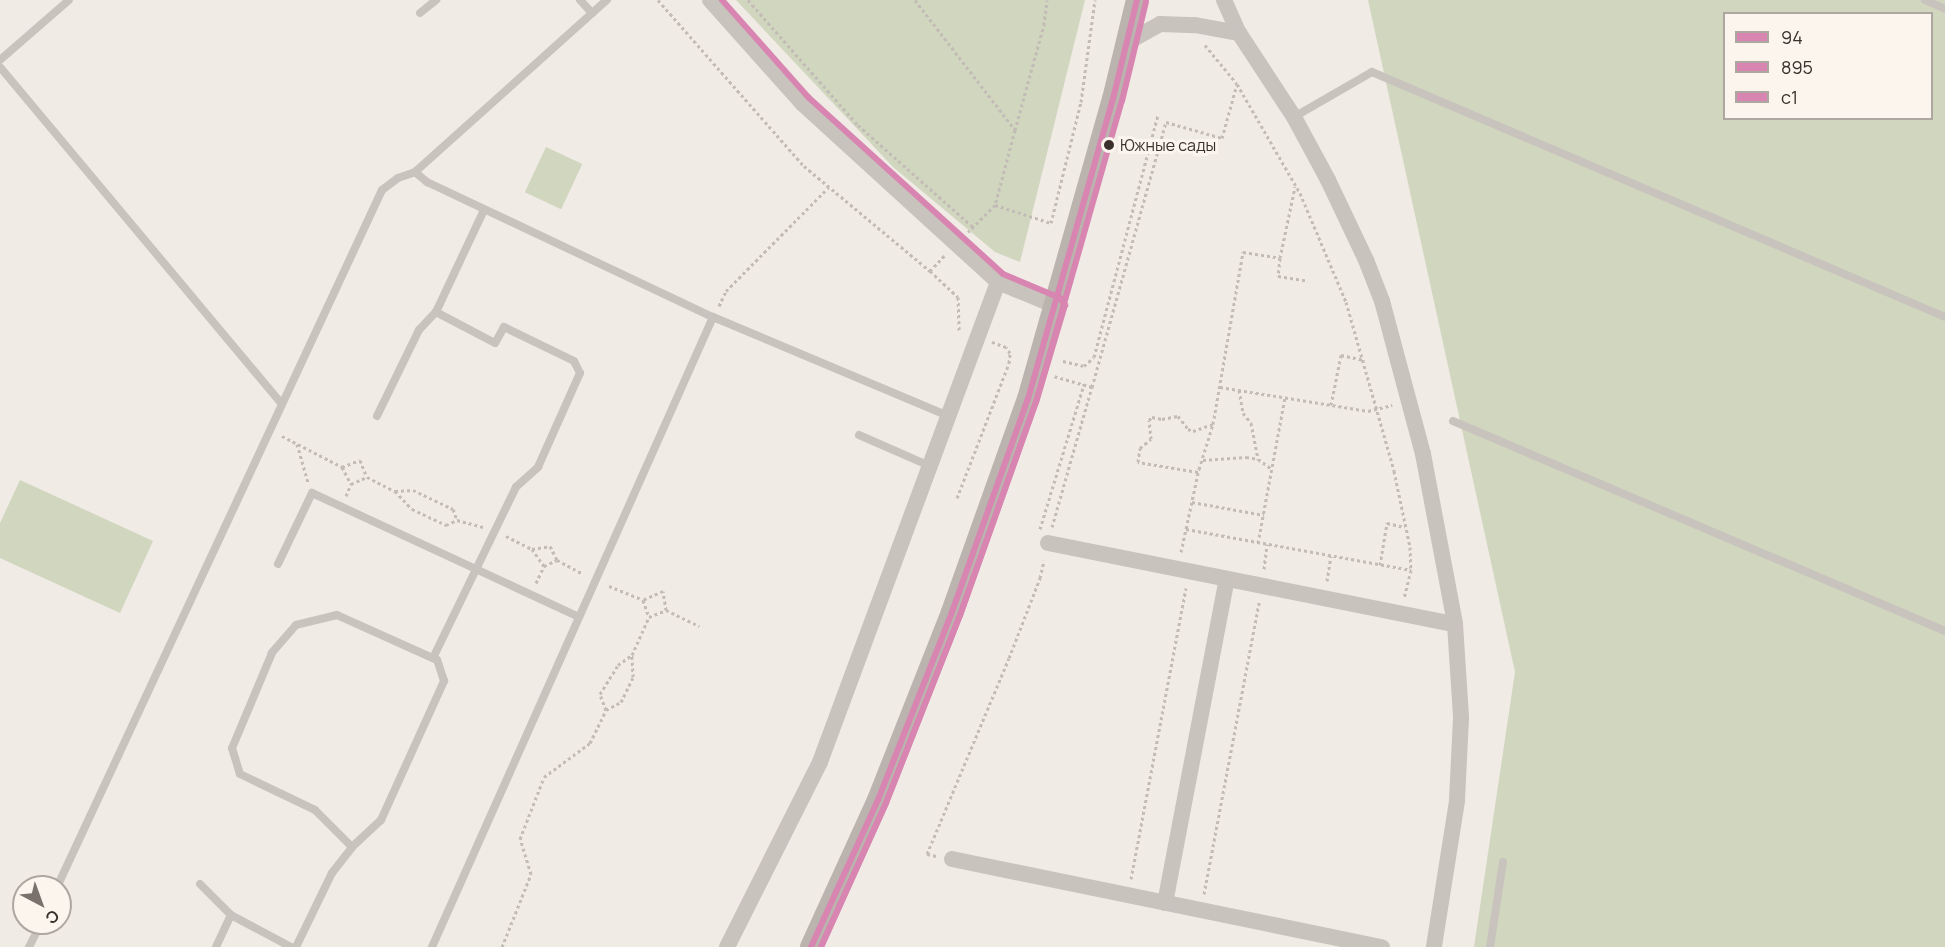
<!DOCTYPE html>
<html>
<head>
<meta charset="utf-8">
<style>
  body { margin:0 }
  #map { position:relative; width:1945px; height:947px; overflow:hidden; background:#f0ebe5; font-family:Manrope,sans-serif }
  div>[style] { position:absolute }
  .green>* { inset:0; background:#d1d6bf; transform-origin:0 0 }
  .path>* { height:3px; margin-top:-1.5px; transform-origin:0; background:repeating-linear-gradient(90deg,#c2bbb6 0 3px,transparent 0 6px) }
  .lane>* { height:8px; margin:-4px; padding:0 4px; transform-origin:4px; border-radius:4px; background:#c9c3be }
  .street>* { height:16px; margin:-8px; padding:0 8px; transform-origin:8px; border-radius:8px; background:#c9c3be }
  .secondary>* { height:22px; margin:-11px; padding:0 11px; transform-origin:11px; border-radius:11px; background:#bab3ae }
  .bus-1>* { height:6px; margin:-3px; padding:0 3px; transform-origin:3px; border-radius:3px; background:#d885b1 }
  .bus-2>* { height:6px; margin:-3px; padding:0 3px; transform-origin:3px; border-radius:3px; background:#d885b1 }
  .bus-3>* { height:6px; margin:-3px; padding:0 3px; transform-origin:3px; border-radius:3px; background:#d885b1 }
  .dots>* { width:16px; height:16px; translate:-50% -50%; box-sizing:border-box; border:3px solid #fbf5ee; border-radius:50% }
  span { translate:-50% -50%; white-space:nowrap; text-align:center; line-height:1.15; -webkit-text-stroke:6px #fbf5ee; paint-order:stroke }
  .bus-label { font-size:16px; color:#3b302b }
  .left { translate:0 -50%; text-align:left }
  .legend { position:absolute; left:1723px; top:12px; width:210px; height:108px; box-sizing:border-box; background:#fbf5ee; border:2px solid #aea6a0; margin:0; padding:8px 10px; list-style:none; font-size:18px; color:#3b302b }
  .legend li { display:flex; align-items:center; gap:12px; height:30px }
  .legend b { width:30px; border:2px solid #aea6a0 }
  .north { position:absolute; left:12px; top:875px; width:60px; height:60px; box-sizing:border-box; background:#fbf5ee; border:2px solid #aea6a0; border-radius:50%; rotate:139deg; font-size:16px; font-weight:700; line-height:24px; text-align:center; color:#3b302b }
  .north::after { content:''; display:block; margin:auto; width:21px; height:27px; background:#7a716c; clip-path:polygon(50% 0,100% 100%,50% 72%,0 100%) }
</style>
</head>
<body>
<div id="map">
  <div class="green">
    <i style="clip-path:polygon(736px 0,1085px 0,1020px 262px,995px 252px,893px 167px)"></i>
    <i style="clip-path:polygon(evenodd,1368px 0,1945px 0,1945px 947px,1474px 947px,1515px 672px,1368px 0,1724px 14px,1932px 14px,1932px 118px,1724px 118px,1724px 14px)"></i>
    <i style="left:546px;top:147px;width:40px;height:50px;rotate:25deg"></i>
    <i style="clip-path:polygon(20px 480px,153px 541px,120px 613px,0 558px,0 523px)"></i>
  </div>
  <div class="path">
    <i style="left:658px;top:0;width:221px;rotate:48.7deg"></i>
    <i style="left:804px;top:166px;width:164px;rotate:39.8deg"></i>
    <i style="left:930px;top:271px;width:21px;rotate:-47deg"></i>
    <i style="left:748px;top:0;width:167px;rotate:48.7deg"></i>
    <i style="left:858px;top:125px;width:154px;rotate:41.6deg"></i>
    <i style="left:915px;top:0;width:164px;rotate:52.4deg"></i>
    <i style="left:1015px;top:130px;width:78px;rotate:104.9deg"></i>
    <i style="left:995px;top:205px;width:38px;rotate:135deg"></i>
    <i style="left:1205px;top:45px;width:50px;rotate:50.6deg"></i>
    <i style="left:1237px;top:84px;width:126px;rotate:60deg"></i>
    <i style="left:1300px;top:193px;width:118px;rotate:67.1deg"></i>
    <i style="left:1346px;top:302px;width:176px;rotate:74.1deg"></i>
    <i style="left:1394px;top:471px;width:78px;rotate:78.1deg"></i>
    <i style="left:1410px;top:547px;width:23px;rotate:88deg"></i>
    <i style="left:1015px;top:130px;width:109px;rotate:-74.6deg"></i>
    <i style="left:1044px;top:25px;width:25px;rotate:-83deg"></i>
    <i style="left:995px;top:205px;width:59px;rotate:17.8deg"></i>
    <i style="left:1051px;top:223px;width:125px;rotate:-76.1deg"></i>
    <i style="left:1081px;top:102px;width:103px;rotate:-82.2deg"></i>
    <i style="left:1280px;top:258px;width:73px;rotate:-78.1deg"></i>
    <i style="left:930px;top:271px;width:38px;rotate:43deg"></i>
    <i style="left:958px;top:297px;width:35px;rotate:88deg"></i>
    <i style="left:719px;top:306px;width:17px;rotate:-65deg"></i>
    <i style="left:726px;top:291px;width:146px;rotate:-45.3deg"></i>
    <i style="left:1063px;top:361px;width:22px;rotate:13deg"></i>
    <i style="left:1084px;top:366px;width:13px;rotate:-42deg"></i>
    <i style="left:1094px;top:357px;width:251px;rotate:-75.2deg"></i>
    <i style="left:1092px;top:387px;width:275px;rotate:-74.4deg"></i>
    <i style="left:1166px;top:122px;width:58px;rotate:15.9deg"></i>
    <i style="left:1222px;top:138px;width:56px;rotate:-74.5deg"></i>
    <i style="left:1220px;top:387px;width:150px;rotate:9.2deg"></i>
    <i style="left:1368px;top:411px;width:25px;rotate:-14deg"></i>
    <i style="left:1239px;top:390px;width:23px;rotate:80deg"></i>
    <i style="left:1243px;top:413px;width:13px;rotate:51deg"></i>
    <i style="left:1251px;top:423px;width:37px;rotate:79deg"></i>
    <i style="left:1331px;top:405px;width:51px;rotate:-78.7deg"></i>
    <i style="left:1341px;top:355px;width:24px;rotate:12deg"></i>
    <i style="left:282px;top:436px;width:68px;rotate:27.3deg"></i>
    <i style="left:342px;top:467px;width:19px;rotate:-21deg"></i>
    <i style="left:360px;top:460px;width:18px;rotate:68deg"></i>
    <i style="left:367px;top:477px;width:31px;rotate:27deg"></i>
    <i style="left:395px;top:491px;width:18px;rotate:-3deg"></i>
    <i style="left:413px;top:490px;width:44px;rotate:25.4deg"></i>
    <i style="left:453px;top:509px;width:12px;rotate:70deg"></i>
    <i style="left:457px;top:520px;width:27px;rotate:15deg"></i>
    <i style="left:297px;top:444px;width:40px;rotate:74deg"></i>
    <i style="left:1203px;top:460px;width:43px;rotate:-4deg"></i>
    <i style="left:1246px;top:457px;width:12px;rotate:9deg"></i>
    <i style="left:1258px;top:459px;width:17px;rotate:36deg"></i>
    <i style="left:342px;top:467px;width:19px;rotate:62deg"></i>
    <i style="left:351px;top:484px;width:17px;rotate:-24deg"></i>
    <i style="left:1198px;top:472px;width:61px;rotate:-170.5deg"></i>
    <i style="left:1138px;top:462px;width:14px;rotate:-82deg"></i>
    <i style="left:1140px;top:448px;width:14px;rotate:-39deg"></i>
    <i style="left:1151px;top:439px;width:19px;rotate:-96deg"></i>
    <i style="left:1149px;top:420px;width:4px;rotate:-45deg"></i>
    <i style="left:1152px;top:417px;width:10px;rotate:11deg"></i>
    <i style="left:1162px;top:419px;width:16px;rotate:-11deg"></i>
    <i style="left:1178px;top:416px;width:16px;rotate:52deg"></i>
    <i style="left:1188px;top:429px;width:5px;rotate:22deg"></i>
    <i style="left:1193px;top:431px;width:21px;rotate:-19deg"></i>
    <i style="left:395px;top:491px;width:25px;rotate:47deg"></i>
    <i style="left:412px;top:509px;width:38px;rotate:25deg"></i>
    <i style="left:446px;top:525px;width:12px;rotate:-24deg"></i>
    <i style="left:346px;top:496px;width:13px;rotate:-67deg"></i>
    <i style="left:957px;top:498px;width:145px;rotate:-68.9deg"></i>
    <i style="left:1009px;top:363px;width:10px;rotate:-84deg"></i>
    <i style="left:1010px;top:353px;width:7px;rotate:-124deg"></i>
    <i style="left:1006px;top:347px;width:15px;rotate:-160deg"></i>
    <i style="left:1192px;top:502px;width:73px;rotate:10.2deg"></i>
    <i style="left:1052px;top:527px;width:146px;rotate:-74.1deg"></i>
    <i style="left:1092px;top:387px;width:40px;rotate:-164deg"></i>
    <i style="left:1040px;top:529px;width:152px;rotate:-73.1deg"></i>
    <i style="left:1186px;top:529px;width:229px;rotate:10.3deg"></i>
    <i style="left:1411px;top:570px;width:29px;rotate:104deg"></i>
    <i style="left:506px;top:536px;width:29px;rotate:27deg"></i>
    <i style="left:532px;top:549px;width:18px;rotate:-9deg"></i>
    <i style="left:550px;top:546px;width:16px;rotate:63deg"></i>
    <i style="left:557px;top:560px;width:30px;rotate:28deg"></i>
    <i style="left:1258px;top:543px;width:147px;rotate:-79.5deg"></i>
    <i style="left:532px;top:549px;width:21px;rotate:55deg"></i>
    <i style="left:544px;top:566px;width:14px;rotate:-25deg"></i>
    <i style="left:1181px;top:552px;width:85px;rotate:-77.8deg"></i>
    <i style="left:1199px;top:469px;width:47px;rotate:-72.7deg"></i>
    <i style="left:1213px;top:424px;width:175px;rotate:-80.1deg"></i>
    <i style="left:1243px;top:252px;width:37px;rotate:9deg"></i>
    <i style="left:1280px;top:258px;width:18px;rotate:96deg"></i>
    <i style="left:1278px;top:276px;width:30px;rotate:9deg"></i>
    <i style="left:1380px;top:565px;width:43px;rotate:-80.5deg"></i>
    <i style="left:1387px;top:523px;width:18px;rotate:13deg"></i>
    <i style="left:1264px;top:569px;width:25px;rotate:-83deg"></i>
    <i style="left:1327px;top:581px;width:25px;rotate:-81deg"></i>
    <i style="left:536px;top:583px;width:19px;rotate:-65deg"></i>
    <i style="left:609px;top:586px;width:37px;rotate:22deg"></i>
    <i style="left:666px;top:610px;width:37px;rotate:26deg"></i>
    <i style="left:606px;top:710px;width:17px;rotate:-111deg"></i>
    <i style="left:600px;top:694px;width:34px;rotate:-58deg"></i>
    <i style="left:618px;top:665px;width:17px;rotate:-36deg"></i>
    <i style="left:632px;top:655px;width:42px;rotate:-65.9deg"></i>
    <i style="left:649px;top:617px;width:18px;rotate:-22deg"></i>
    <i style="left:666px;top:610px;width:19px;rotate:-99deg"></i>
    <i style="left:663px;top:591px;width:22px;rotate:156deg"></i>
    <i style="left:643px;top:600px;width:18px;rotate:71deg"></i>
    <i style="left:936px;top:856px;width:9px;rotate:-167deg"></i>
    <i style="left:927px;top:854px;width:212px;rotate:-67.3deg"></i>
    <i style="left:1009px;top:658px;width:86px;rotate:-68.8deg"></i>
    <i style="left:1040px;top:578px;width:18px;rotate:-77deg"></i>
    <i style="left:1131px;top:879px;width:296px;rotate:-79.3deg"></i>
    <i style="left:1204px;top:894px;width:297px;rotate:-79.3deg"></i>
    <i style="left:502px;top:947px;width:79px;rotate:-68.3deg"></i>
    <i style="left:531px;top:874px;width:37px;rotate:-107deg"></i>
    <i style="left:520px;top:839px;width:66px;rotate:-68.8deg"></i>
    <i style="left:544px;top:777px;width:57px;rotate:-36.5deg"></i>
    <i style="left:590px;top:743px;width:37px;rotate:-64deg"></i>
    <i style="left:606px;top:710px;width:17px;rotate:-28deg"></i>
    <i style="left:621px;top:702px;width:28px;rotate:-64deg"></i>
    <i style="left:633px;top:677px;width:22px;rotate:-93deg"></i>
  </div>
  <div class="lane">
    <i style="left:580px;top:0;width:18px;rotate:47deg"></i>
    <i style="left:1925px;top:0;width:22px;rotate:24deg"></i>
    <i style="left:420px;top:13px;width:21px;rotate:-39deg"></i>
    <i style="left:0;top:60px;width:91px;rotate:-41deg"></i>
    <i style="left:0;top:67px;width:438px;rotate:50.1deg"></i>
    <i style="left:1294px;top:117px;width:90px;rotate:-30deg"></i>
    <i style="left:1372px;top:72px;width:623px;rotate:23.15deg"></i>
    <i style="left:415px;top:172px;width:16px;rotate:40deg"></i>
    <i style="left:427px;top:182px;width:316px;rotate:25.3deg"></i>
    <i style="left:377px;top:416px;width:96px;rotate:-64deg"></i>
    <i style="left:419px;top:330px;width:25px;rotate:-47deg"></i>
    <i style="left:1453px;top:421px;width:535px;rotate:23.11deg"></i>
    <i style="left:859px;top:435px;width:77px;rotate:23.6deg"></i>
    <i style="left:278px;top:564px;width:79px;rotate:-64.4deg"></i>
    <i style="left:312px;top:493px;width:294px;rotate:24.9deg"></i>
    <i style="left:433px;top:658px;width:190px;rotate:-64.1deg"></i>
    <i style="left:516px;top:487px;width:30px;rotate:-42deg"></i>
    <i style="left:538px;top:467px;width:103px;rotate:-65.9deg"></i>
    <i style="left:580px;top:373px;width:13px;rotate:-117deg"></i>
    <i style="left:574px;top:361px;width:78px;rotate:-154.1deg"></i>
    <i style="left:504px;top:327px;width:18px;rotate:119deg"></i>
    <i style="left:495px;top:343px;width:67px;rotate:-152.3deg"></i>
    <i style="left:436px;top:312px;width:113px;rotate:-64.8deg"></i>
    <i style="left:200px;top:884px;width:44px;rotate:45deg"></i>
    <i style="left:231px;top:915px;width:68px;rotate:28.1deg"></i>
    <i style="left:57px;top:887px;width:769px;rotate:-65deg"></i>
    <i style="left:382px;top:190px;width:20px;rotate:-37deg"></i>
    <i style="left:398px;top:178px;width:18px;rotate:-19deg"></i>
    <i style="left:415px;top:172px;width:258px;rotate:-41.9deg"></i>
    <i style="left:29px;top:947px;width:27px;rotate:-63deg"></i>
    <i style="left:216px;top:947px;width:35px;rotate:-65deg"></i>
    <i style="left:296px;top:947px;width:82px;rotate:-64.1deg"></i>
    <i style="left:332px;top:873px;width:33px;rotate:-52deg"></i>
    <i style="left:352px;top:847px;width:40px;rotate:-43deg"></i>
    <i style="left:381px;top:820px;width:153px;rotate:-65.6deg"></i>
    <i style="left:444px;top:681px;width:22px;rotate:-108deg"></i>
    <i style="left:437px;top:660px;width:110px;rotate:-155.8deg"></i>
    <i style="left:337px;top:615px;width:42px;rotate:166.3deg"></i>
    <i style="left:296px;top:625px;width:37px;rotate:131deg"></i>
    <i style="left:272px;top:653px;width:103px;rotate:112.8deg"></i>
    <i style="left:232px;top:748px;width:27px;rotate:73deg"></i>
    <i style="left:240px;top:774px;width:83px;rotate:25.6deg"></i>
    <i style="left:315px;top:810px;width:52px;rotate:45deg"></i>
    <i style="left:432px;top:947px;width:690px;rotate:-65.96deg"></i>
    <i style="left:713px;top:317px;width:256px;rotate:22.8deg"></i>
    <i style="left:1490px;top:947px;width:86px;rotate:-81.3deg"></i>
  </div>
  <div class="street">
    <i style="left:710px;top:0;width:138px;rotate:48.2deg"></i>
    <i style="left:802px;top:103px;width:265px;rotate:42.4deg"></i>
    <i style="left:998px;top:282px;width:63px;rotate:22.5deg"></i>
    <i style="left:1224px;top:0;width:36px;rotate:66deg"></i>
    <i style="left:1239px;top:33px;width:100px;rotate:56.8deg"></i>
    <i style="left:1294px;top:117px;width:72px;rotate:61.6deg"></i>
    <i style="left:1328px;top:180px;width:89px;rotate:64.6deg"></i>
    <i style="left:1366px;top:260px;width:44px;rotate:68.7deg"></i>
    <i style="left:1382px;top:301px;width:158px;rotate:75deg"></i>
    <i style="left:1423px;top:454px;width:173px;rotate:79.3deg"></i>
    <i style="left:1455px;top:624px;width:94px;rotate:86.3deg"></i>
    <i style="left:1461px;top:718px;width:83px;rotate:92.8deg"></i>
    <i style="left:1457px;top:801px;width:148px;rotate:99deg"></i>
    <i style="left:1126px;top:43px;width:39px;rotate:-29deg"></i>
    <i style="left:1160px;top:24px;width:35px;rotate:2deg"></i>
    <i style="left:1195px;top:25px;width:45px;rotate:10.3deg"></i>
    <i style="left:1048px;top:543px;width:415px;rotate:11.3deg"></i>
    <i style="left:952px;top:859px;width:439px;rotate:11.6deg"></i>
    <i style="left:1165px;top:903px;width:330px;rotate:-79.2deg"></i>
    <i style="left:727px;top:947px;width:207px;rotate:-63.3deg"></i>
    <i style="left:820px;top:762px;width:512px;rotate:-69.65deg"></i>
  </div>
  <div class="secondary">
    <i style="left:811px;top:947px;width:162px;rotate:-65.5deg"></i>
    <i style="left:878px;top:800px;width:202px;rotate:-68.5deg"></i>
    <i style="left:952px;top:612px;width:226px;rotate:-70.4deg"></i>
    <i style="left:1028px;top:399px;width:312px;rotate:-74.2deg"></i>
    <i style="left:1113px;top:99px;width:102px;rotate:-76.4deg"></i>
  </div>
  <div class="bus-1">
    <i style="left:811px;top:947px;width:162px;rotate:-65.5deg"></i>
    <i style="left:878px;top:800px;width:202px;rotate:-68.5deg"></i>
    <i style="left:952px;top:612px;width:226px;rotate:-70.4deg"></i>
    <i style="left:1028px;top:399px;width:312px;rotate:-74.2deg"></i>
    <i style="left:1113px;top:99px;width:102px;rotate:-76.4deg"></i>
  </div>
  <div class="bus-2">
    <i style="left:821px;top:947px;width:158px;rotate:-65.7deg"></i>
    <i style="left:886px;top:803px;width:202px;rotate:-68.5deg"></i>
    <i style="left:960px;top:615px;width:226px;rotate:-70.4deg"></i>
    <i style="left:1036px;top:402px;width:313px;rotate:-74.1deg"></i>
    <i style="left:1122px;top:101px;width:102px;rotate:-76.4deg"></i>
  </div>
  <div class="bus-3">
    <i style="left:722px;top:0;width:130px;rotate:48.4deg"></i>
    <i style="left:808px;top:97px;width:263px;rotate:42.2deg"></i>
    <i style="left:1003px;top:274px;width:62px;rotate:22.8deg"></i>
    <i style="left:1060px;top:298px;width:9px;rotate:54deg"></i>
    <i style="left:1065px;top:305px;width:101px;rotate:106.6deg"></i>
    <i style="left:1036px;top:402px;width:226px;rotate:109.6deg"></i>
    <i style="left:960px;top:615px;width:202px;rotate:111.5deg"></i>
    <i style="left:886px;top:803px;width:158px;rotate:114.3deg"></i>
  </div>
  <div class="dots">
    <i style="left:1109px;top:145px;background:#3b302b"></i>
  </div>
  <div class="bus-label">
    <span class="left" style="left:1120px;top:145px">Южные сады</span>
  </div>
  <ul class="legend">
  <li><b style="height:8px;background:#d885b1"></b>94</li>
  <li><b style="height:8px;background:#d885b1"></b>895</li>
  <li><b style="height:8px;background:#d885b1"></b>с1</li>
  </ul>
  <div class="north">С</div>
</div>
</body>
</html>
